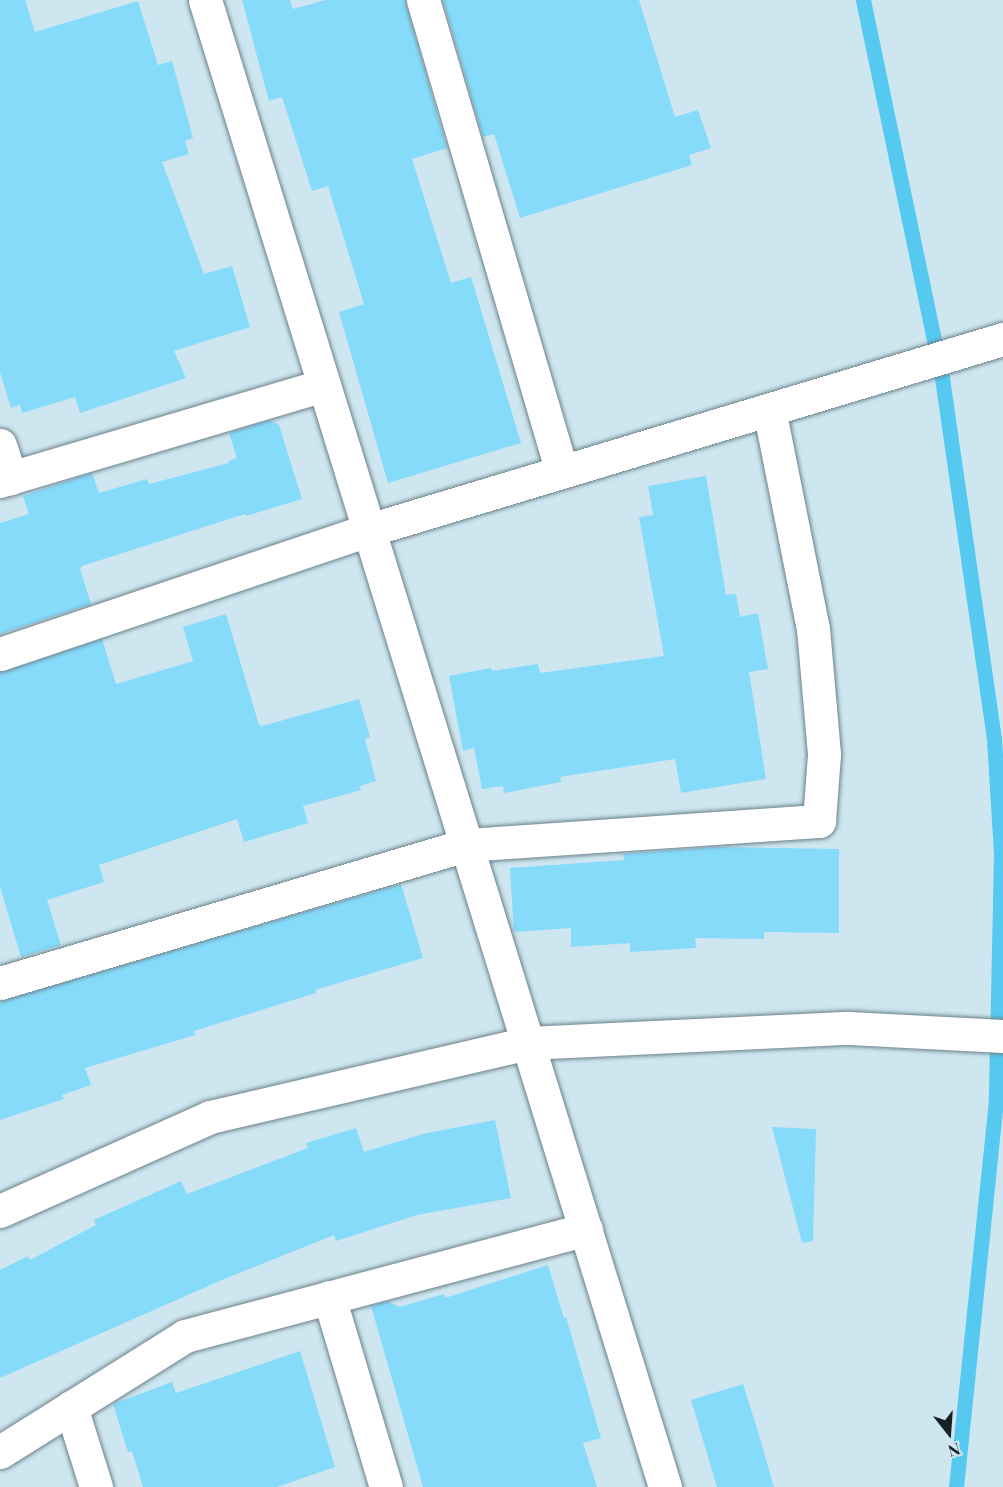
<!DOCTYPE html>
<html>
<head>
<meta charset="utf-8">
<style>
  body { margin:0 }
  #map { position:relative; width:1003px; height:1487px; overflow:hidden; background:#cee6f0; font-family:"Playfair Display",serif }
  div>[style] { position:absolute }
  .stream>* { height:15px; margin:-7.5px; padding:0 7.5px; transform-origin:7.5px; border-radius:7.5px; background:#55c9f0 }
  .building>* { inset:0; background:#86dbfb }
  .roads { filter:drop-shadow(0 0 2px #6b818a) drop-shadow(0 0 2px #6b818a) }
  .minor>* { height:33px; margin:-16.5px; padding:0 16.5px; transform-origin:16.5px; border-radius:16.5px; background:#fff }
  .tertiary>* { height:33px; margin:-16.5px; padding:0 16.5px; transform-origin:16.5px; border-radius:16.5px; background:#fff }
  span { translate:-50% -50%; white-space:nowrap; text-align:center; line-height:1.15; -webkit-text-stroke:4.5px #cee6f0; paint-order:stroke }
  .north { position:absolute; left:919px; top:1403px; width:60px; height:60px; -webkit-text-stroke:4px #cee6f0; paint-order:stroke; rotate:163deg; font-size:16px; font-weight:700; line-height:24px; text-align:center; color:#172024 }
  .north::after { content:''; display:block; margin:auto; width:21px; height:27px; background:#172024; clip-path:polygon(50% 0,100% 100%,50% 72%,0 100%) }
</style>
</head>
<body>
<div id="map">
  <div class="stream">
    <i style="left:863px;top:0;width:386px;rotate:78.2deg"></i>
    <i style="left:942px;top:378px;width:365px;rotate:81.8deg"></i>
    <i style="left:994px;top:739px;width:115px;rotate:86.5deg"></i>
    <i style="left:1001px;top:854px;width:246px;rotate:91.2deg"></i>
    <i style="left:996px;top:1100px;width:389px;rotate:95.9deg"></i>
  </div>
  <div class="building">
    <i style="clip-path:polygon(0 0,25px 0,35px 32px,138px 1px,158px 65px,172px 61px,193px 138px,185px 141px,189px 154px,162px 162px,204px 274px,232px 266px,250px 327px,174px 351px,186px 378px,80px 413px,75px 397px,22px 413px,20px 405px,11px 408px,0 372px)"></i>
    <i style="clip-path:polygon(242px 0,290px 0,293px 9px,326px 0,405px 0,447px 148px,412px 159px,451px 283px,471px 277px,521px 443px,388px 483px,339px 312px,364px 304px,328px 186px,312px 191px,282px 97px,269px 101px)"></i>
    <i style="clip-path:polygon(443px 0,639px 0,675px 117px,698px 110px,711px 148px,689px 155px,692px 165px,520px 218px,494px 134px,483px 137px)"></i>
    <i style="clip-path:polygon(270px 420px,279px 425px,302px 499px,246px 516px,245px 514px,82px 566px,80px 569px,91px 604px,0 634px,0 523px,29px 514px,23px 496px,92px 473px,99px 493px,147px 479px,149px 484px,229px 463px,228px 461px,237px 458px,229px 433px)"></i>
    <i style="clip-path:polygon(706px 476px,726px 595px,736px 594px,740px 617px,758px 613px,768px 669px,749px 672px,766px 779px,681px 793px,675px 759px,560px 777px,561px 782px,504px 793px,503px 786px,482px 789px,474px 748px,463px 751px,449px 676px,491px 668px,492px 671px,538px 664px,540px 673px,664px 656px,639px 517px,653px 515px,648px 486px)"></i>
    <i style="clip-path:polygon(226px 614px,259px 725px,262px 726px,359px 699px,370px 737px,365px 739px,376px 781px,360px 786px,361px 790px,303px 806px,308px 823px,244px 842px,237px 819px,99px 865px,104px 882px,47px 900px,61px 945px,21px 957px,0 887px,0 672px,102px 639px,116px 684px,193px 661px,183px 627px)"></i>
    <i style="clip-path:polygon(716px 847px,839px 849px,839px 933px,764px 932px,764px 939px,695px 938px,696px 948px,630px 952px,630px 943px,571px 947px,571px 928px,514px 932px,510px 868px,624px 860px,623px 854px)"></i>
    <i style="clip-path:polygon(401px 884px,423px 958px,315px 990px,316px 993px,194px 1031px,195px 1035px,85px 1068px,91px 1085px,62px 1095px,64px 1099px,0 1120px,0 1001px)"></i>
    <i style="clip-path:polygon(495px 1120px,511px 1198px,417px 1215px,336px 1241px,334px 1235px,224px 1279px,0 1378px,0 1270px,28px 1256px,30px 1260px,96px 1225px,94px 1220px,181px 1181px,187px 1194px,308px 1148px,306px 1143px,356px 1128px,364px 1152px,423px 1134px)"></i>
    <i style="clip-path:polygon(772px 1127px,816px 1129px,813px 1241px,802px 1243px)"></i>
    <i style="clip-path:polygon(548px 1265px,564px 1318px,566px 1317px,601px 1438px,583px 1443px,597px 1487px,423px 1487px,371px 1306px,388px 1301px,399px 1307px,444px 1294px,445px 1298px)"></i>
    <i style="clip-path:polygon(300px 1351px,335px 1467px,277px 1487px,143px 1487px,132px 1451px,128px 1452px,113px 1404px,172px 1382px,176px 1393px)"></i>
    <i style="clip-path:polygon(743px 1384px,758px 1432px,774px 1487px,717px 1487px,691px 1400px)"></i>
  </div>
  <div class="roads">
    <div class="minor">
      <i style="left:205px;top:0;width:1557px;rotate:72.81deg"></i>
      <i style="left:423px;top:0;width:492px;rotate:73.6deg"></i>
      <i style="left:0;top:445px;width:35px;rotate:72deg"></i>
      <i style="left:0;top:481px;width:338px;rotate:-16.5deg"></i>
      <i style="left:0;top:654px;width:389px;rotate:-18.6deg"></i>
      <i style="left:369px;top:530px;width:662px;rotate:-16.77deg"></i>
      <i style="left:0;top:983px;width:486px;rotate:-16.5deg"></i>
      <i style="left:466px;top:845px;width:354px;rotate:-3.9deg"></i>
      <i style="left:819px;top:821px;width:67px;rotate:-85.7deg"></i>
      <i style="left:824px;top:754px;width:125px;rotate:-95deg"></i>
      <i style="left:813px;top:629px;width:224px;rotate:-101.3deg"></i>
      <i style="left:0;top:1211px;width:230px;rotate:-24.1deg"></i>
      <i style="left:210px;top:1117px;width:326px;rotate:-13.1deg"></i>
      <i style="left:527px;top:1043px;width:322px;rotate:-2.7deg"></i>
      <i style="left:329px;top:1297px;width:198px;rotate:73.3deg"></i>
      <i style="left:71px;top:1407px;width:84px;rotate:72.6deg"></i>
      <i style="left:0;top:1452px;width:218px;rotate:-32.1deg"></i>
      <i style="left:185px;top:1336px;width:415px;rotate:-14.9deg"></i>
    </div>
    <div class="tertiary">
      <i style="left:849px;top:1028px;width:154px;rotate:3deg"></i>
    </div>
  </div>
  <div class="north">N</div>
</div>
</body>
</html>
